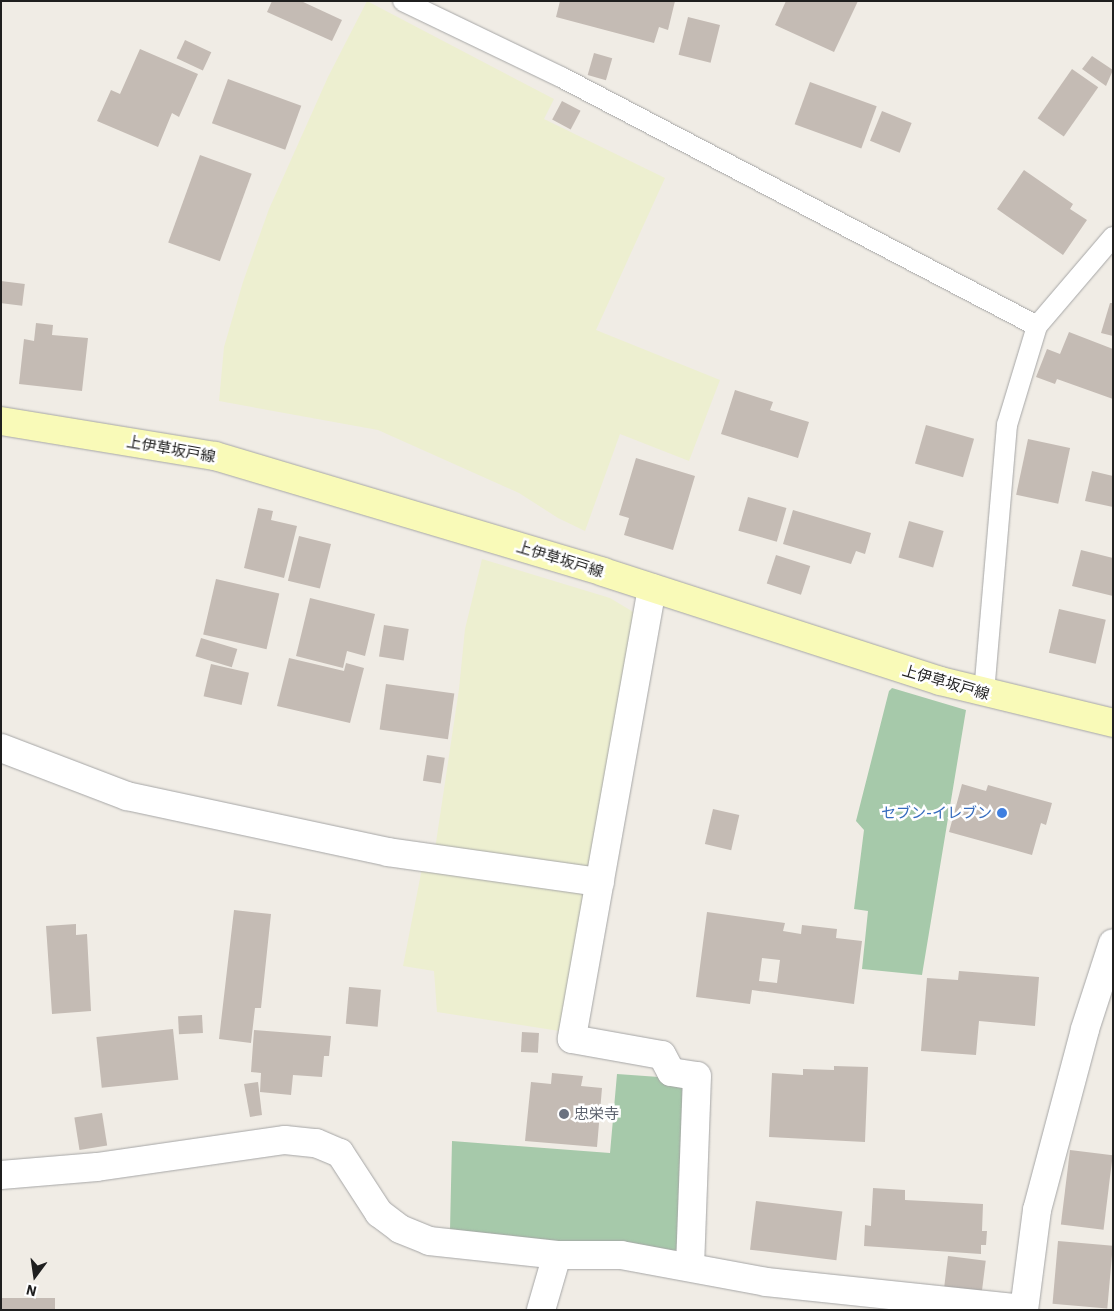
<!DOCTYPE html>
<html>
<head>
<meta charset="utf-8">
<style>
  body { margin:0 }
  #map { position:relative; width:1114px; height:1311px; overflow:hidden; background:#f0ece5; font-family:"IBM Plex Sans","Noto Sans JP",sans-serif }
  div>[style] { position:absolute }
  .farmland>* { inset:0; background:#edefd0 }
  .cemetery>* { inset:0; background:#a6c9aa }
  .building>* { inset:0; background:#c4bbb4; transform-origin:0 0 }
  .roads { filter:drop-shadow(0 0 1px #a6a6a6) drop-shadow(0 0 1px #a6a6a6) }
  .service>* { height:20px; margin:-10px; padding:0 10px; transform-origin:10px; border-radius:10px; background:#fff }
  .minor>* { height:28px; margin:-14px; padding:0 14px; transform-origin:14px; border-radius:14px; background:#fff }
  .tertiary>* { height:28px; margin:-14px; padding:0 14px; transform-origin:14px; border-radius:14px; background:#fff }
  .secondary>* { height:28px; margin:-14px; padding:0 14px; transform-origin:14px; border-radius:14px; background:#f9fab8 }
  .dots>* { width:14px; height:14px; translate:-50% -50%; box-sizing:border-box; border:2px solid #fff; border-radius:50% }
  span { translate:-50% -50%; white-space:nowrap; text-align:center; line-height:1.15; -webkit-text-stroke:5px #fff; paint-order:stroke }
  .street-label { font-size:15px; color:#1f1f1f }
  .shop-label { font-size:15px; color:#366cbe }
  .right { translate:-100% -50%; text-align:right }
  .worship-label { font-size:15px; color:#5b616d }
  .left { translate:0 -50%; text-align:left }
  .frame { position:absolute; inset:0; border:2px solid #1f1f1f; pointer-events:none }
  .north { position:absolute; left:10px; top:1251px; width:50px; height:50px; -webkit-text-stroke:4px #fff; paint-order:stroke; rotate:194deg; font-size:14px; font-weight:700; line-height:20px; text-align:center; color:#1f1f1f }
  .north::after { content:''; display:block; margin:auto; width:18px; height:22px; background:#1f1f1f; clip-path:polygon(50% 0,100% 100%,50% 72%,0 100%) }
</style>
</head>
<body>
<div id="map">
  <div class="farmland">
    <i style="clip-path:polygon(367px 1px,554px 99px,544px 119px,665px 178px,596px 330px,720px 380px,689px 461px,620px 434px,585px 531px,558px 518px,519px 493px,378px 430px,219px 401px,224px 347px,243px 282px,269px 209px,328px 77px)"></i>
    <i style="clip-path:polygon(482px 559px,610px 598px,640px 616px,597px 873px,435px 849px,459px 689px,465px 629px)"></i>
    <i style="clip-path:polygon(423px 863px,595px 886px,566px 1032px,437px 1012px,434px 971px,403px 966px)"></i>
  </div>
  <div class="cemetery">
    <i style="clip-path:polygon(892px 688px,966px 710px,922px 975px,862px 969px,868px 911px,854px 909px,864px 830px,856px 821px,889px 691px)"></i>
    <i style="clip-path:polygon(617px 1074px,687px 1079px,684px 1245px,672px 1252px,514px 1241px,514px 1236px,450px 1230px,452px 1141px,610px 1153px)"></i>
  </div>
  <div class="building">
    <i style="clip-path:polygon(272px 1px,301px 1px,342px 20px,332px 41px,267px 12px)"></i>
    <i style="clip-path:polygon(560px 1px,675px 1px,668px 30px,659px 27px,654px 43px,556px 17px)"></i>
    <i style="clip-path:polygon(786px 1px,858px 1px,834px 52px,775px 25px)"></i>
    <i style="left:688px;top:17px;width:33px;height:39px;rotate:14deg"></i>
    <i style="left:185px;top:40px;width:29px;height:20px;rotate:25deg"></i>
    <i style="clip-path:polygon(140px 49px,198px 74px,179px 117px,172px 113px,158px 147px,97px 121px,111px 90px,120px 94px)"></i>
    <i style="left:594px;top:53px;width:19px;height:23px;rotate:16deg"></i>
    <i style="clip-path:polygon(1092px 56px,1113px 70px,1106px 86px,1082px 69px)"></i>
    <i style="left:1072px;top:69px;width:32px;height:60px;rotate:35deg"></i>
    <i style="left:228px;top:79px;width:78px;height:47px;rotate:20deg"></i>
    <i style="left:810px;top:82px;width:71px;height:45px;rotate:20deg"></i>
    <i style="left:562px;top:101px;width:21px;height:21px;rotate:28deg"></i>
    <i style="left:882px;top:111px;width:32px;height:32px;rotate:22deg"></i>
    <i style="left:200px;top:155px;width:55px;height:93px;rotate:20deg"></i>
    <i style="clip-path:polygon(1024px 170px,1073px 204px,1070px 209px,1087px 220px,1063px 255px,997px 209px)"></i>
    <i style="left:1px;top:281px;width:24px;height:22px;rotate:7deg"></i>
    <i style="clip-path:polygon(1110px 303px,1113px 303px,1113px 336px,1101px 333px)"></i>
    <i style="clip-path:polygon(36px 323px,53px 325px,52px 335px,88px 338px,82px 391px,19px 384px,24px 339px,34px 341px)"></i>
    <i style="clip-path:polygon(1069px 332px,1113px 349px,1113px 399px,1057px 379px,1055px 384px,1036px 377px,1047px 349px,1060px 354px)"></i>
    <i style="clip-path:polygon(735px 390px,773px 402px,770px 410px,809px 422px,798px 458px,721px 434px)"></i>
    <i style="left:926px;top:425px;width:50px;height:40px;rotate:16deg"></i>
    <i style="left:1028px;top:439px;width:43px;height:57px;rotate:12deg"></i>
    <i style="clip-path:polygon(636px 458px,695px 476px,673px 550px,624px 535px,629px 518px,619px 515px)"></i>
    <i style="clip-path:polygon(1092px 471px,1113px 476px,1113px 507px,1085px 501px)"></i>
    <i style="left:748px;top:497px;width:40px;height:35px;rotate:16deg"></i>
    <i style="clip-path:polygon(258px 508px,273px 511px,271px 520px,297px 526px,284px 578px,244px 568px)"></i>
    <i style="clip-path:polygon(793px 510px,871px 533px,865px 554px,856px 551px,851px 564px,783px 544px)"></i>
    <i style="left:909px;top:521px;width:36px;height:38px;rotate:16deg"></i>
    <i style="left:299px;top:536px;width:33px;height:46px;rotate:14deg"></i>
    <i style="clip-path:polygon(1081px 550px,1113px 558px,1113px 596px,1072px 586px)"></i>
    <i style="left:776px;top:555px;width:36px;height:30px;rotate:18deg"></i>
    <i style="left:216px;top:579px;width:65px;height:57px;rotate:13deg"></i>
    <i style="clip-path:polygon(310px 598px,375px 614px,365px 656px,347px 651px,343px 668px,296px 656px)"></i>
    <i style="left:1059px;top:609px;width:48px;height:45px;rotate:13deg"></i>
    <i style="left:384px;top:625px;width:25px;height:32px;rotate:9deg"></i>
    <i style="left:201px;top:638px;width:38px;height:19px;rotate:17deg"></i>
    <i style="clip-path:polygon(289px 658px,344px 671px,346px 663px,364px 668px,350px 723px,277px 706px)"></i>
    <i style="left:211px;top:664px;width:39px;height:33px;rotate:13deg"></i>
    <i style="left:386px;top:684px;width:69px;height:46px;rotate:8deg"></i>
    <i style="left:427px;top:755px;width:18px;height:26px;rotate:9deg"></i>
    <i style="clip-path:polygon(962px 784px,986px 791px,988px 785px,1052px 803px,1046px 825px,1041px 823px,1032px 855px,949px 832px)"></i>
    <i style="left:713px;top:809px;width:27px;height:36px;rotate:13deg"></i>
    <i style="clip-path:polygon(234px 910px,271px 914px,261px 1008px,255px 1008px,251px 1043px,219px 1039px)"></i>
    <i style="clip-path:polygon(evenodd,707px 912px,785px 923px,783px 931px,801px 934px,802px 925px,837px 929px,836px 938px,862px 941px,854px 1004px,752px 990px,750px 1004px,696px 997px,707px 912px,762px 958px,780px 960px,777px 983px,759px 981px,762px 958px)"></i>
    <i style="clip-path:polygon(76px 924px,76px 935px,87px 934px,91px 1011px,52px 1014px,46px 926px)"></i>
    <i style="clip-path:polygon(959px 971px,1039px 977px,1035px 1026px,979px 1021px,976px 1055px,921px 1051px,927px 978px,958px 980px)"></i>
    <i style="left:349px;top:987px;width:32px;height:37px;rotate:5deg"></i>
    <i style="left:202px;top:1015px;width:18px;height:24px;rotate:87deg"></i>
    <i style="left:173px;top:1029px;width:51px;height:77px;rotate:84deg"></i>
    <i style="clip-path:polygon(254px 1030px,331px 1036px,329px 1056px,324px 1056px,322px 1077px,293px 1075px,291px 1095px,260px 1092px,261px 1073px,251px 1072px)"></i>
    <i style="left:522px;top:1032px;width:17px;height:20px;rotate:3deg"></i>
    <i style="clip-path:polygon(834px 1066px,868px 1067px,865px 1142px,769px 1137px,772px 1073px,803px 1075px,803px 1069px,834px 1070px)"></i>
    <i style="clip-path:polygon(552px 1073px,583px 1076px,581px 1086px,602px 1088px,597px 1147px,525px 1141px,531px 1082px,551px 1084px)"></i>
    <i style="clip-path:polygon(258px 1082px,262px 1115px,250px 1117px,244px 1084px)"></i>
    <i style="left:102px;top:1113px;width:33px;height:28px;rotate:81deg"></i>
    <i style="left:1070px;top:1150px;width:43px;height:75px;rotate:7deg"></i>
    <i style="clip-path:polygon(873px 1188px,905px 1190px,905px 1200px,983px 1204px,982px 1231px,987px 1231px,986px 1245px,981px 1245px,981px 1254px,864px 1246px,865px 1225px,871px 1226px)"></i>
    <i style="left:756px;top:1201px;width:87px;height:49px;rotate:7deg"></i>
    <i style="left:1058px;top:1241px;width:55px;height:63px;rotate:5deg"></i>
    <i style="left:948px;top:1256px;width:38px;height:35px;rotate:7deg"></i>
    <i style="left:1px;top:1298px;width:54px;height:12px"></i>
  </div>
  <div class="roads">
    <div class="service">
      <i style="left:403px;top:1px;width:175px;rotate:25.7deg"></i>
      <i style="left:561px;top:77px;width:537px;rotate:27.61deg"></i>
      <i style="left:984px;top:693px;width:269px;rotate:-85.1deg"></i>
      <i style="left:1007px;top:425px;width:103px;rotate:-73.1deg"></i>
      <i style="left:1037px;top:326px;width:117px;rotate:-49.5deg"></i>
    </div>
    <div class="minor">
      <i style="left:652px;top:588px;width:458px;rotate:100.1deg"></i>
      <i style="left:572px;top:1039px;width:91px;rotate:10.1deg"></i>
      <i style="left:662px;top:1055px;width:19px;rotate:62deg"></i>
      <i style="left:671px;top:1072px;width:26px;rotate:9deg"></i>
      <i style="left:697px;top:1076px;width:190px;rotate:92.1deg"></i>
      <i style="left:1px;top:748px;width:135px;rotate:20.9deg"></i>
      <i style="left:127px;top:796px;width:267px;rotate:12.1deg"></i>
      <i style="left:388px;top:852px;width:214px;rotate:8.1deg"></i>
      <i style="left:1px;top:1175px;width:96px;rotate:-4.8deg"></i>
      <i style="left:97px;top:1167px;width:190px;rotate:-8.2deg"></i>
      <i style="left:285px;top:1140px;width:31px;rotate:6deg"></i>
      <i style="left:316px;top:1143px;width:26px;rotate:23deg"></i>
      <i style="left:340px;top:1153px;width:72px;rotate:57deg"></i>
      <i style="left:379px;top:1213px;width:26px;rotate:37deg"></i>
      <i style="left:400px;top:1229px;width:31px;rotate:22deg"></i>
      <i style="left:429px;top:1241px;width:129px;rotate:6.2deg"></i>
      <i style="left:557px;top:1255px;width:64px"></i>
      <i style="left:621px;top:1255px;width:147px;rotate:10.5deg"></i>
      <i style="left:766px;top:1282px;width:259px;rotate:6deg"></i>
      <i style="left:541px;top:1310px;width:57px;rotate:-73.8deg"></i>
    </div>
    <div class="tertiary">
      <i style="left:1024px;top:1310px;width:101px;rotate:-82.6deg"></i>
      <i style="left:1037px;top:1210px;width:187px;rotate:-75.1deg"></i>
      <i style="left:1085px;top:1029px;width:90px;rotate:-72deg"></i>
    </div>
    <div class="secondary">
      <i style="left:1px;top:421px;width:217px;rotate:9.3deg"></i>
      <i style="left:215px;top:456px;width:405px;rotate:16.6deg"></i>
      <i style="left:603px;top:572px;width:354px;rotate:17.9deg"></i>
      <i style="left:940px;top:681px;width:178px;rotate:13.6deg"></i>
    </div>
  </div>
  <div class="dots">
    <i style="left:1002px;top:813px;background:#3f7fe0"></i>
    <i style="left:564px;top:1114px;background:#6b7280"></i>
  </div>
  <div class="street-label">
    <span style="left:171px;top:449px;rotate:10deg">上伊草坂戸線</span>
    <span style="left:560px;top:559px;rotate:17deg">上伊草坂戸線</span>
    <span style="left:946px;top:682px;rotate:16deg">上伊草坂戸線</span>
  </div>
  <div class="shop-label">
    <span class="right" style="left:992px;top:813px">セブン-イレブン</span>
  </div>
  <div class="worship-label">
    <span class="left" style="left:574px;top:1114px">忠栄寺</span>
  </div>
  <div class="frame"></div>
  <div class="north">N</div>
</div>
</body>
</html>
